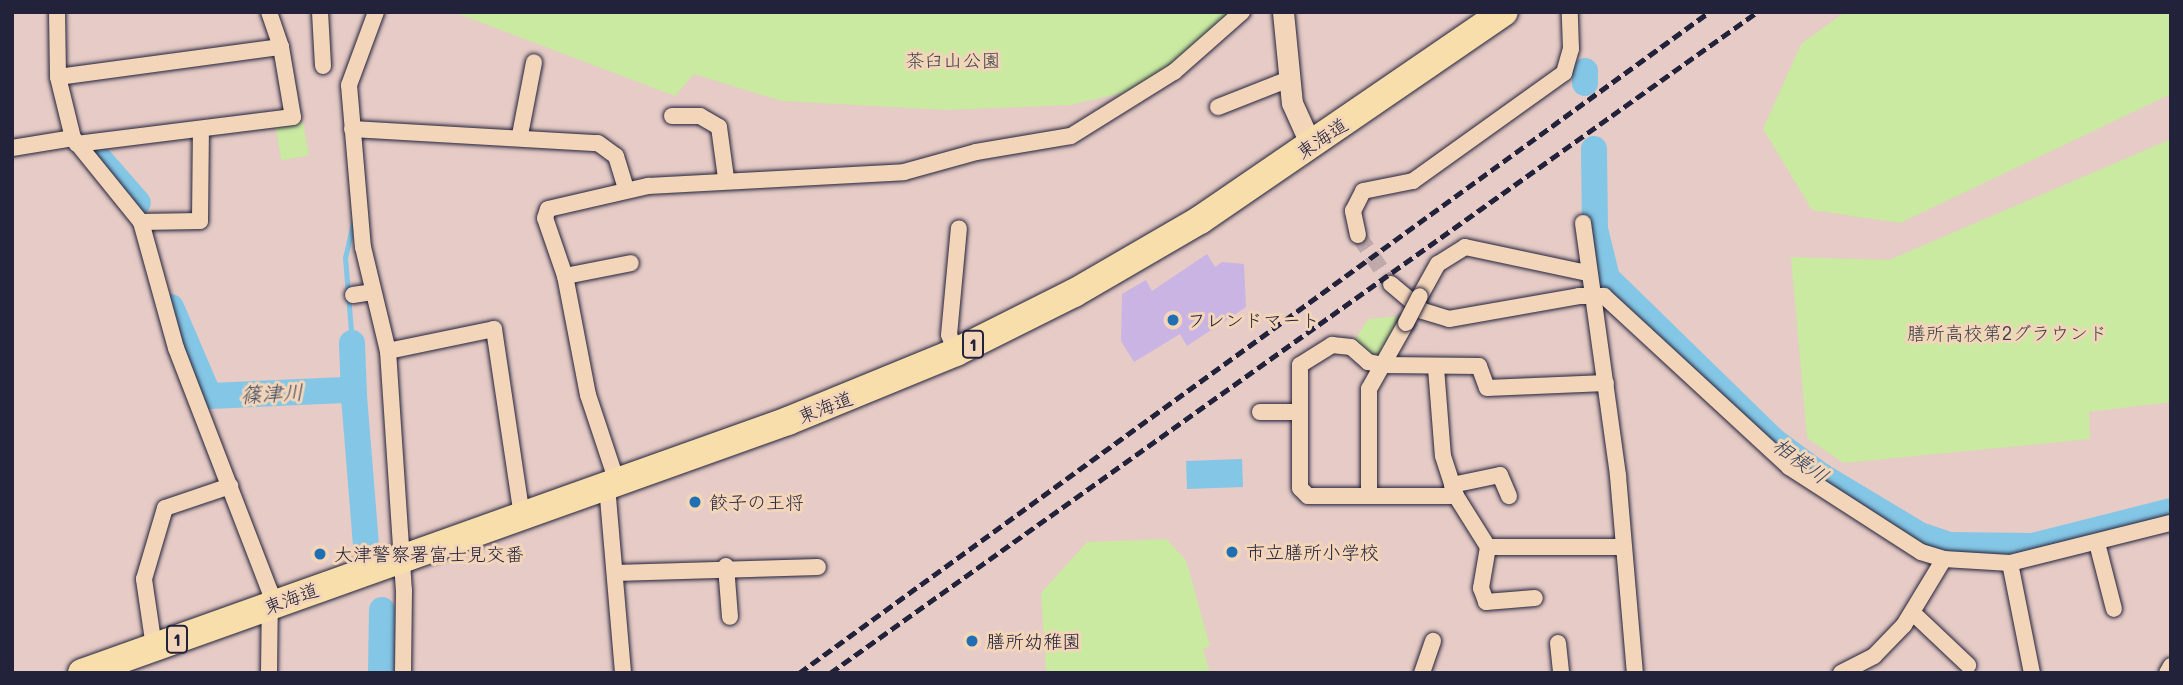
<!DOCTYPE html>
<html>
<head>
<meta charset="utf-8">
<style>
  body { margin:0 }
  #map { position:relative; width:2183px; height:685px; overflow:hidden; background:#e6cbc6; font-family:Mali,"Klee One",sans-serif }
  div>[style] { position:absolute }
  .green>* { inset:0; background:#cae9a1; transform-origin:0 0 }
  .water>* { inset:0; background:#84c6e5; transform-origin:0 0 }
  .stream>* { height:4.5px; margin:-2.25px; padding:0 2.25px; transform-origin:2.25px; border-radius:2.25px; background:#84c6e5 }
  .river>* { height:26px; margin:-13px; padding:0 13px; transform-origin:13px; border-radius:13px; background:#84c6e5 }
  .building>* { inset:0; background:#c9b4e3 }
  .minor-tunnel>* { height:16px; margin-top:-8px; transform-origin:0; background:repeating-linear-gradient(90deg,#bfa9aa 0 16px,transparent 0 24px) }
  .roads { filter:drop-shadow(0 0 2px #22223b) drop-shadow(0 0 2px #22223b) }
  .minor>* { height:16px; margin:-8px; padding:0 8px; transform-origin:8px; border-radius:8px; background:#f3d5b9 }
  .tertiary>* { height:21px; margin:-10.5px; padding:0 10.5px; transform-origin:10.5px; border-radius:10.5px; background:#f3d5b9 }
  .trunk>* { height:28px; margin:-14px; padding:0 14px; transform-origin:14px; border-radius:14px; background:#f8deab }
  .rail>* { height:4.5px; margin-top:-2.25px; transform-origin:0; background:repeating-linear-gradient(90deg,#22223b 0 10px,transparent 0 15px) }
  .bridges { filter:drop-shadow(0 0 2px #22223b) drop-shadow(0 0 2px #22223b) }
  .minor-bridge>* { height:16px; margin:-8px; padding:0 8px; transform-origin:8px; border-radius:8px; background:#f3d5b9 }
  .dots>* { width:19px; height:19px; translate:-50% -50%; box-sizing:border-box; border:4px solid #f3d5b9; border-radius:50% }
  span { translate:-50% -50%; white-space:nowrap; text-align:center; line-height:1.15; -webkit-text-stroke:6px #f3d5b9; paint-order:stroke }
  .shield-label span { padding:2px 5px; background:#f3d5b9; border:2px solid; border-radius:5px; -webkit-text-stroke-width:0 }
  .shield-label { font-size:18px; color:#22223b; font-weight:700 }
  .park-label { font-size:19px; color:#3b404a }
  .street-label { font-size:19px; color:#22223b }
  .poi-label { font-size:19px; color:#22223b }
  .left { translate:0 -50%; text-align:left }
  .water-label { font-size:21px; color:#36435d; font-style:italic }
  .frame { position:absolute; inset:0; border:14px solid #22223b; pointer-events:none }
</style>
</head>
<body>
<div id="map">
  <div class="green">
    <i style="clip-path:polygon(453px 12px,1232px 12px,1173px 68px,1131px 91px,1070px 105px,946px 110px,781px 101px,694px 74px,675px 96px)"></i>
    <i style="clip-path:polygon(1845px 12px,2171px 12px,2171px 94px,1900px 223px,1812px 210px,1763px 129px,1801px 44px)"></i>
    <i style="left:303px;top:122px;width:34px;height:28px;rotate:80deg"></i>
    <i style="clip-path:polygon(2171px 139px,2171px 402px,2089px 412px,2090px 439px,1843px 463px,1807px 438px,1791px 257px,1889px 260px)"></i>
    <i style="clip-path:polygon(1400px 316px,1380px 355px,1372px 356px,1355px 340px,1368px 319px)"></i>
    <i style="clip-path:polygon(1166px 539px,1186px 560px,1210px 646px,1203px 649px,1210px 673px,1046px 673px,1041px 593px,1087px 542px)"></i>
  </div>
  <div class="water">
    <i style="left:1242px;top:459px;width:28px;height:56px;rotate:88deg"></i>
  </div>
  <div class="stream">
    <i style="left:352px;top:343px;width:85px;rotate:-94.7deg"></i>
    <i style="left:345px;top:258px;width:40px;rotate:-77deg"></i>
  </div>
  <div class="river">
    <i style="left:1585px;top:83px;width:12px;rotate:-90deg"></i>
    <i style="left:1594px;top:149px;width:80px;rotate:89.3deg"></i>
    <i style="left:1595px;top:229px;width:50px;rotate:76.2deg"></i>
    <i style="left:1607px;top:278px;width:233px;rotate:44.3deg"></i>
    <i style="left:1774px;top:441px;width:61px;rotate:36.3deg"></i>
    <i style="left:1823px;top:477px;width:113px;rotate:30.9deg"></i>
    <i style="left:1920px;top:535px;width:31px;rotate:19deg"></i>
    <i style="left:1949px;top:545px;width:84px;rotate:0.7deg"></i>
    <i style="left:2033px;top:546px;width:142px;rotate:-14.2deg"></i>
    <i style="left:97px;top:156px;width:62px;rotate:48.9deg"></i>
    <i style="left:171px;top:307px;width:97px;rotate:66.9deg"></i>
    <i style="left:209px;top:396px;width:136px;rotate:-2.5deg"></i>
    <i style="left:345px;top:390px;width:11px;rotate:34deg"></i>
    <i style="left:354px;top:396px;width:149px;rotate:85.4deg"></i>
    <i style="left:352px;top:343px;width:53px;rotate:87.8deg"></i>
    <i style="left:381px;top:673px;width:63px;rotate:-89.1deg"></i>
  </div>
  <div class="building">
    <i style="clip-path:polygon(1207px 254px,1215px 267px,1222px 262px,1244px 264px,1246px 307px,1187px 346px,1180px 334px,1134px 362px,1121px 341px,1122px 294px,1146px 280px,1152px 291px)"></i>
  </div>
  <div class="minor-tunnel">
    <i style="left:1358px;top:235px;width:59px;rotate:56deg"></i>
  </div>
  <div class="roads">
    <div class="minor">
      <i style="left:57px;top:12px;width:65px;rotate:89.1deg"></i>
      <i style="left:58px;top:77px;width:63px;rotate:76.2deg"></i>
      <i style="left:73px;top:138px;width:108px;rotate:51deg"></i>
      <i style="left:141px;top:222px;width:131px;rotate:74.5deg"></i>
      <i style="left:176px;top:348px;width:261px;rotate:68.9deg"></i>
      <i style="left:270px;top:591px;width:82px;rotate:90.7deg"></i>
      <i style="left:269px;top:12px;width:37px;rotate:71deg"></i>
      <i style="left:320px;top:12px;width:54px;rotate:86.8deg"></i>
      <i style="left:376px;top:12px;width:78px;rotate:110.3deg"></i>
      <i style="left:349px;top:85px;width:163px;rotate:85.1deg"></i>
      <i style="left:363px;top:247px;width:107px;rotate:76.5deg"></i>
      <i style="left:388px;top:351px;width:240px;rotate:86.2deg"></i>
      <i style="left:404px;top:590px;width:83px;rotate:90.7deg"></i>
      <i style="left:58px;top:77px;width:225px;rotate:-7.7deg"></i>
      <i style="left:281px;top:47px;width:71px;rotate:80.3deg"></i>
      <i style="left:293px;top:117px;width:218px;rotate:172.9deg"></i>
      <i style="left:1218px;top:107px;width:76px;rotate:-21.5deg"></i>
      <i style="left:672px;top:116px;width:28px"></i>
      <i style="left:700px;top:116px;width:22px;rotate:30deg"></i>
      <i style="left:719px;top:127px;width:51px;rotate:82.2deg"></i>
      <i style="left:352px;top:129px;width:246px;rotate:3.3deg"></i>
      <i style="left:598px;top:143px;width:22px;rotate:36deg"></i>
      <i style="left:616px;top:156px;width:34px;rotate:73deg"></i>
      <i style="left:520px;top:135px;width:74px;rotate:-79.1deg"></i>
      <i style="left:12px;top:148px;width:62px;rotate:-9.3deg"></i>
      <i style="left:141px;top:222px;width:59px;rotate:-1deg"></i>
      <i style="left:200px;top:221px;width:92px;rotate:-89.4deg"></i>
      <i style="left:1583px;top:223px;width:255px;rotate:82.1deg"></i>
      <i style="left:1618px;top:476px;width:198px;rotate:85.1deg"></i>
      <i style="left:1358px;top:235px;width:25px;rotate:-102deg"></i>
      <i style="left:1353px;top:211px;width:22px;rotate:-63deg"></i>
      <i style="left:1363px;top:191px;width:51px;rotate:-11.3deg"></i>
      <i style="left:1413px;top:181px;width:186px;rotate:-35.6deg"></i>
      <i style="left:1564px;top:73px;width:25px;rotate:-74deg"></i>
      <i style="left:1571px;top:49px;width:37px;rotate:-92deg"></i>
      <i style="left:565px;top:276px;width:67px;rotate:-11.1deg"></i>
      <i style="left:1391px;top:284px;width:42px;rotate:40.2deg"></i>
      <i style="left:1423px;top:311px;width:27px;rotate:17deg"></i>
      <i style="left:1449px;top:319px;width:132px;rotate:-10deg"></i>
      <i style="left:1579px;top:296px;width:25px"></i>
      <i style="left:1604px;top:296px;width:252px;rotate:42.7deg"></i>
      <i style="left:1789px;top:467px;width:157px;rotate:32.8deg"></i>
      <i style="left:1921px;top:552px;width:24px;rotate:17deg"></i>
      <i style="left:1944px;top:559px;width:66px;rotate:3.5deg"></i>
      <i style="left:2010px;top:563px;width:166px;rotate:-14deg"></i>
      <i style="left:353px;top:295px;width:19px;rotate:-9deg"></i>
      <i style="left:1420px;top:296px;width:37px;rotate:-61deg"></i>
      <i style="left:1438px;top:264px;width:32px;rotate:-32deg"></i>
      <i style="left:1465px;top:247px;width:125px;rotate:12deg"></i>
      <i style="left:388px;top:351px;width:108px;rotate:-11.7deg"></i>
      <i style="left:494px;top:329px;width:189px;rotate:81.5deg"></i>
      <i style="left:956px;top:352px;width:18px;rotate:-112deg"></i>
      <i style="left:949px;top:335px;width:107px;rotate:-84.7deg"></i>
      <i style="left:1436px;top:368px;width:88px;rotate:85.5deg"></i>
      <i style="left:1443px;top:456px;width:42px;rotate:72deg"></i>
      <i style="left:1456px;top:496px;width:148px;rotate:180deg"></i>
      <i style="left:1308px;top:496px;width:11px;rotate:-135deg"></i>
      <i style="left:1300px;top:488px;width:123px;rotate:-90deg"></i>
      <i style="left:1300px;top:365px;width:38px;rotate:-32deg"></i>
      <i style="left:1332px;top:345px;width:19px;rotate:6deg"></i>
      <i style="left:1351px;top:347px;width:23px;rotate:41deg"></i>
      <i style="left:1368px;top:362px;width:15px;rotate:11deg"></i>
      <i style="left:1383px;top:365px;width:96px;rotate:0.6deg"></i>
      <i style="left:1479px;top:366px;width:23px;rotate:70deg"></i>
      <i style="left:1487px;top:388px;width:119px;rotate:-2.4deg"></i>
      <i style="left:1260px;top:412px;width:39px"></i>
      <i style="left:617px;top:482px;width:92px;rotate:-108.4deg"></i>
      <i style="left:588px;top:395px;width:121px;rotate:-100.9deg"></i>
      <i style="left:565px;top:276px;width:61px;rotate:-109deg"></i>
      <i style="left:545px;top:218px;width:9px;rotate:-72deg"></i>
      <i style="left:548px;top:209px;width:103px;rotate:-13deg"></i>
      <i style="left:648px;top:186px;width:256px;rotate:-3.1deg"></i>
      <i style="left:904px;top:172px;width:75px;rotate:-15.5deg"></i>
      <i style="left:976px;top:152px;width:96px;rotate:-9.6deg"></i>
      <i style="left:1071px;top:136px;width:121px;rotate:-31.9deg"></i>
      <i style="left:1174px;top:72px;width:91px;rotate:-41.4deg"></i>
      <i style="left:1452px;top:485px;width:49px;rotate:-11.8deg"></i>
      <i style="left:1500px;top:475px;width:23px;rotate:67deg"></i>
      <i style="left:607px;top:486px;width:188px;rotate:85.1deg"></i>
      <i style="left:1369px;top:496px;width:107px;rotate:-90deg"></i>
      <i style="left:1369px;top:389px;width:76px;rotate:-60.7deg"></i>
      <i style="left:1456px;top:496px;width:60px;rotate:57.9deg"></i>
      <i style="left:1488px;top:547px;width:42px;rotate:99.7deg"></i>
      <i style="left:1481px;top:588px;width:15px;rotate:70deg"></i>
      <i style="left:1486px;top:602px;width:49px;rotate:-4.7deg"></i>
      <i style="left:2097px;top:543px;width:68px;rotate:75.6deg"></i>
      <i style="left:1488px;top:547px;width:133px"></i>
      <i style="left:2010px;top:563px;width:112px;rotate:78.7deg"></i>
      <i style="left:726px;top:566px;width:51px;rotate:85.5deg"></i>
      <i style="left:615px;top:573px;width:203px;rotate:-1.7deg"></i>
      <i style="left:1913px;top:613px;width:76px;rotate:43.4deg"></i>
      <i style="left:1558px;top:643px;width:30px;rotate:84deg"></i>
      <i style="left:154px;top:647px;width:69px;rotate:-98.4deg"></i>
      <i style="left:144px;top:579px;width:74px;rotate:-73.5deg"></i>
      <i style="left:165px;top:508px;width:69px;rotate:-18.7deg"></i>
      <i style="left:1422px;top:673px;width:34px;rotate:-71deg"></i>
      <i style="left:1841px;top:673px;width:37px;rotate:-27deg"></i>
      <i style="left:1874px;top:656px;width:43px;rotate:-45.9deg"></i>
      <i style="left:1904px;top:625px;width:77px;rotate:-58.8deg"></i>
      <i style="left:2167px;top:673px;width:8px;rotate:-60deg"></i>
    </div>
    <div class="tertiary">
      <i style="left:1283px;top:12px;width:91px;rotate:84.4deg"></i>
      <i style="left:1292px;top:103px;width:46px;rotate:65.7deg"></i>
    </div>
    <div class="trunk">
      <i style="left:82px;top:673px;width:750px;rotate:-19.64deg"></i>
      <i style="left:788px;top:421px;width:182px;rotate:-22.3deg"></i>
      <i style="left:956px;top:352px;width:132px;rotate:-26.6deg"></i>
      <i style="left:1074px;top:293px;width:146px;rotate:-30.1deg"></i>
      <i style="left:1200px;top:220px;width:368px;rotate:-34.4deg"></i>
    </div>
  </div>
  <div class="rail">
    <i style="left:799px;top:673px;width:1125px;rotate:-35.99deg"></i>
    <i style="left:830px;top:673px;width:1139px;rotate:-35.49deg"></i>
  </div>
  <div class="bridges">
    <div class="minor-bridge">
      <i style="left:1406px;top:323px;width:30px;rotate:-63deg"></i>
    </div>
  </div>
  <div class="dots">
    <i style="left:1173px;top:320px;background:#1f6fb2"></i>
    <i style="left:695px;top:502px;background:#1f6fb2"></i>
    <i style="left:1232px;top:552px;background:#1f6fb2"></i>
    <i style="left:320px;top:554px;background:#1f6fb2"></i>
    <i style="left:972px;top:641px;background:#1f6fb2"></i>
  </div>
  <div class="shield-label">
    <span style="left:973px;top:344px">1</span>
    <span style="left:177px;top:639px">1</span>
  </div>
  <div class="park-label">
    <span style="left:953px;top:60px">茶臼山公園</span>
    <span style="left:2007px;top:333px">膳所高校第2グラウンド</span>
  </div>
  <div class="street-label">
    <span style="left:1322px;top:138px;rotate:-34deg">東海道</span>
    <span style="left:825px;top:407px;rotate:-21deg">東海道</span>
    <span style="left:291px;top:598px;rotate:-20deg">東海道</span>
  </div>
  <div class="poi-label">
    <span class="left" style="left:1187px;top:320px">フレンドマート</span>
    <span class="left" style="left:709px;top:502px">餃子の王将</span>
    <span class="left" style="left:1246px;top:552px">市立膳所小学校</span>
    <span class="left" style="left:334px;top:554px">大津警察署富士見交番</span>
    <span class="left" style="left:986px;top:641px">膳所幼稚園</span>
  </div>
  <div class="water-label">
    <span style="left:272px;top:393px;rotate:-3deg">篠津川</span>
    <span style="left:1801px;top:460px;rotate:36deg">相模川</span>
  </div>
  <div class="frame"></div>
</div>
</body>
</html>
